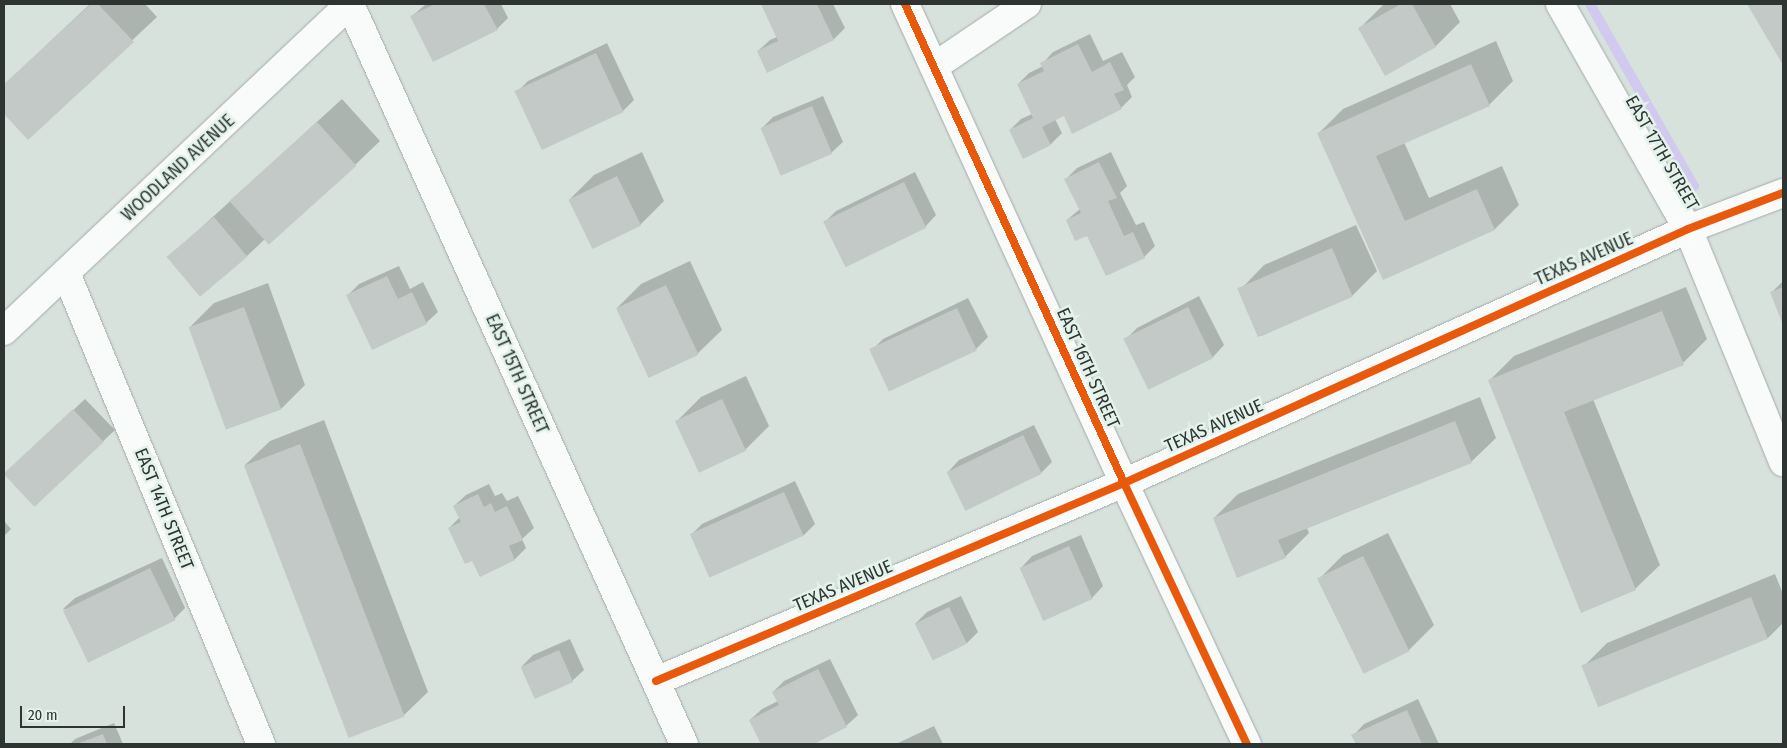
<!DOCTYPE html>
<html>
<head>
<meta charset="utf-8">
<style>
  body { margin:0 }
  #map { position:relative; width:1787px; height:748px; overflow:hidden; background:#d8e2dd; font-family:"Fira Sans Condensed",sans-serif }
  div>[style] { position:absolute }
  .shadow>* { inset:0; background:#0003 }
  .stream>* { height:10px; margin:-5px; padding:0 5px; transform-origin:5px; border-radius:5px; background:#d2caee }
  .building>* { inset:0; background:#c2c9c6; transform-origin:0 0 }
  .roads { filter:drop-shadow(0 0 1px #a3aaa7) drop-shadow(0 0 1px #a3aaa7) }
  .street>* { height:28px; margin:-14px; padding:0 14px; transform-origin:14px; border-radius:14px; background:#f9fbfa }
  .cycleway>* { height:8px; margin:-4px; padding:0 4px; transform-origin:4px; border-radius:4px; background:#e8590c }
  span { translate:-50% -50%; white-space:nowrap; text-align:center; line-height:1.15; -webkit-text-stroke:5px #e3f3eb; paint-order:stroke }
  .street-label { font-size:18px; color:#2e3431 }
  .frame { position:absolute; inset:0; border:5px solid #2e3431; pointer-events:none }
  .scale { position:absolute; left:20px; top:706px; width:105px; height:22px; box-sizing:border-box; border:2px solid #2e3431; border-top:0; padding-left:6px; font-size:15px; line-height:18px; white-space:nowrap; color:#2e3431; -webkit-text-stroke:4px #e3f3eb; paint-order:stroke }
</style>
</head>
<body>
<div id="map">
  <div class="shadow">
    <i style="clip-path:polygon(90px 4px,145px 4px,157px 17px,28px 138px,4px 112px,4px 85px)"></i>
    <i style="clip-path:polygon(426px 4px,501px 4px,508px 18px,497px 29px,411px 17px)"></i>
    <i style="clip-path:polygon(762px 4px,833px 4px,845px 28px,834px 39px,758px 51px,770px 40px,777px 37px)"></i>
    <i style="clip-path:polygon(1384px 4px,1450px 4px,1460px 22px,1436px 46px,1360px 28px)"></i>
    <i style="clip-path:polygon(1748px 4px,1783px 4px,1783px 62px)"></i>
    <i style="clip-path:polygon(1090px 34px,1103px 61px,1122px 52px,1135px 77px,1127px 85px,1132px 97px,1121px 108px,1064px 115px,1055px 119px,1062px 133px,1051px 144px,1024px 157px,1010px 130px,1021px 119px,1032px 114px,1018px 84px,1029px 73px,1043px 66px,1042px 64px,1053px 52px)"></i>
    <i style="clip-path:polygon(1496px 41px,1513px 81px,1489px 105px,1404px 142px,1429px 198px,1502px 166px,1519px 205px,1495px 229px,1384px 279px,1319px 133px,1343px 109px)"></i>
    <i style="clip-path:polygon(607px 43px,634px 100px,623px 111px,517px 92px,528px 81px)"></i>
    <i style="clip-path:polygon(823px 96px,843px 142px,831px 153px,762px 128px,773px 117px)"></i>
    <i style="clip-path:polygon(342px 99px,380px 141px,355px 165px,265px 239px,247px 256px,169px 257px)"></i>
    <i style="clip-path:polygon(642px 152px,664px 201px,640px 225px,570px 199px,594px 175px)"></i>
    <i style="clip-path:polygon(1111px 152px,1127px 186px,1120px 193px,1136px 225px,1144px 222px,1155px 246px,1144px 257px,1088px 234px,1067px 220px,1080px 209px,1066px 179px,1077px 168px)"></i>
    <i style="clip-path:polygon(915px 172px,936px 215px,925px 227px,825px 222px,836px 211px)"></i>
    <i style="clip-path:polygon(1356px 225px,1377px 271px,1352px 296px,1261px 336px,1240px 290px,1264px 265px)"></i>
    <i style="clip-path:polygon(690px 261px,722px 330px,697px 354px,617px 308px,641px 284px)"></i>
    <i style="clip-path:polygon(399px 266px,410px 289px,423px 282px,438px 312px,426px 323px,348px 295px,359px 284px)"></i>
    <i style="clip-path:polygon(1783px 281px,1783px 322px,1772px 292px)"></i>
    <i style="clip-path:polygon(268px 283px,305px 385px,281px 409px,190px 327px,214px 303px)"></i>
    <i style="clip-path:polygon(1686px 287px,1707px 339px,1683px 363px,1593px 399px,1660px 565px,1635px 589px,1489px 381px,1514px 356px)"></i>
    <i style="clip-path:polygon(1199px 296px,1224px 345px,1213px 357px,1151px 388px,1126px 339px,1137px 328px)"></i>
    <i style="clip-path:polygon(968px 298px,988px 337px,976px 349px,872px 350px,883px 339px)"></i>
    <i style="clip-path:polygon(746px 376px,769px 426px,745px 450px,677px 421px,701px 397px)"></i>
    <i style="clip-path:polygon(1480px 397px,1496px 438px,1471px 462px,1307px 528px,1309px 533px,1285px 557px,1214px 518px,1238px 494px)"></i>
    <i style="clip-path:polygon(85px 399px,115px 430px,35px 506px,16px 464px)"></i>
    <i style="clip-path:polygon(324px 420px,428px 692px,403px 716px,245px 465px,270px 441px)"></i>
    <i style="clip-path:polygon(1034px 425px,1052px 462px,1041px 473px,948px 472px,959px 460px)"></i>
    <i style="clip-path:polygon(795px 481px,815px 524px,804px 535px,691px 535px,702px 524px)"></i>
    <i style="clip-path:polygon(489px 484px,495px 496px,502px 493px,507px 501px,518px 496px,534px 528px,522px 539px,526px 548px,515px 559px,480px 576px,472px 559px,449px 528px,460px 517px,454px 506px,466px 495px)"></i>
    <i style="clip-path:polygon(4px 521px,11px 529px,4px 536px)"></i>
    <i style="clip-path:polygon(1388px 533px,1434px 625px,1409px 650px,1364px 672px,1318px 580px,1343px 555px)"></i>
    <i style="clip-path:polygon(1081px 535px,1103px 586px,1092px 598px,1021px 568px,1032px 556px)"></i>
    <i style="clip-path:polygon(162px 558px,185px 608px,174px 619px,63px 609px,75px 598px)"></i>
    <i style="clip-path:polygon(1775px 574px,1783px 594px,1783px 623px,1768px 638px,1583px 667px,1607px 643px)"></i>
    <i style="clip-path:polygon(961px 596px,978px 632px,967px 643px,915px 624px,927px 612px)"></i>
    <i style="clip-path:polygon(570px 639px,584px 670px,572px 681px,522px 666px,533px 655px)"></i>
    <i style="clip-path:polygon(830px 659px,858px 715px,846px 726px,811px 744px,762px 744px,750px 720px,762px 709px,778px 701px,773px 692px,784px 681px)"></i>
    <i style="clip-path:polygon(1418px 699px,1439px 744px,1357px 744px,1353px 736px,1364px 724px)"></i>
    <i style="clip-path:polygon(114px 723px,123px 744px,70px 744px,75px 739px)"></i>
    <i style="clip-path:polygon(934px 726px,943px 744px,896px 744px)"></i>
  </div>
  <div class="stream">
    <i style="left:1590px;top:4px;width:210px;rotate:60.3deg"></i>
  </div>
  <div class="building">
    <i style="clip-path:polygon(91px 4px,98px 4px,134px 42px,28px 140px,4px 114px,4px 84px)"></i>
    <i style="clip-path:polygon(435px 4px,484px 4px,498px 30px,433px 62px,410px 16px)"></i>
    <i style="clip-path:polygon(761px 4px,817px 4px,834px 40px,767px 73px,757px 51px,778px 41px)"></i>
    <i style="clip-path:polygon(1401px 4px,1412px 4px,1436px 47px,1385px 76px,1358px 28px)"></i>
    <i style="clip-path:polygon(1747px 4px,1783px 4px,1783px 65px)"></i>
    <i style="clip-path:polygon(1078px 44px,1092px 72px,1110px 62px,1124px 90px,1114px 94px,1122px 109px,1072px 134px,1064px 116px,1042px 127px,1051px 145px,1023px 159px,1009px 130px,1033px 118px,1017px 84px,1044px 71px,1040px 63px)"></i>
    <i style="left:596px;top:53px;width:65px;height:90px;rotate:65deg"></i>
    <i style="clip-path:polygon(1471px 64px,1490px 106px,1376px 156px,1405px 221px,1477px 189px,1495px 230px,1383px 280px,1317px 133px)"></i>
    <i style="left:812px;top:106px;width:52px;height:56px;rotate:67deg"></i>
    <i style="left:317px;top:122px;width:59px;height:118px;rotate:48deg"></i>
    <i style="clip-path:polygon(1099px 162px,1117px 198px,1108px 201px,1124px 236px,1133px 232px,1145px 258px,1106px 276px,1087px 236px,1075px 241px,1066px 220px,1081px 213px,1064px 179px)"></i>
    <i style="left:617px;top:176px;width:55px;height:54px;rotate:64deg"></i>
    <i style="left:904px;top:182px;width:51px;height:90px;rotate:64deg"></i>
    <i style="left:214px;top:217px;width:52px;height:62px;rotate:50deg"></i>
    <i style="left:1332px;top:248px;width:53px;height:103px;rotate:67deg"></i>
    <i style="clip-path:polygon(387px 276px,398px 299px,412px 292px,427px 324px,372px 350px,346px 295px)"></i>
    <i style="left:666px;top:285px;width:77px;height:55px;rotate:65deg"></i>
    <i style="clip-path:polygon(1783px 287px,1783px 325px,1770px 292px)"></i>
    <i style="left:244px;top:307px;width:109px;height:59px;rotate:70deg"></i>
    <i style="left:1188px;top:307px;width:57px;height:72px;rotate:64deg"></i>
    <i style="left:957px;top:308px;width:47px;height:97px;rotate:65deg"></i>
    <i style="clip-path:polygon(1662px 311px,1684px 365px,1564px 412px,1636px 590px,1581px 613px,1488px 380px)"></i>
    <i style="left:722px;top:399px;width:57px;height:52px;rotate:65deg"></i>
    <i style="left:73px;top:409px;width:45px;height:95px;rotate:47deg"></i>
    <i style="clip-path:polygon(1455px 421px,1472px 463px,1278px 540px,1286px 558px,1237px 578px,1213px 518px)"></i>
    <i style="left:1023px;top:435px;width:43px;height:85px;rotate:64deg"></i>
    <i style="left:300px;top:444px;width:292px;height:60px;rotate:69deg"></i>
    <i style="left:784px;top:492px;width:48px;height:103px;rotate:66deg"></i>
    <i style="clip-path:polygon(478px 494px,484px 507px,491px 503px,495px 512px,507px 506px,523px 540px,509px 546px,515px 560px,480px 577px,472px 561px,465px 564px,448px 528px,461px 522px,453px 506px)"></i>
    <i style="left:1069px;top:546px;width:58px;height:54px;rotate:66deg"></i>
    <i style="left:1363px;top:556px;width:106px;height:51px;rotate:64deg"></i>
    <i style="left:150px;top:568px;width:58px;height:97px;rotate:64deg"></i>
    <i style="left:1751px;top:597px;width:45px;height:183px;rotate:68deg"></i>
    <i style="left:949px;top:607px;width:41px;height:38px;rotate:64deg"></i>
    <i style="left:559px;top:650px;width:35px;height:42px;rotate:66deg"></i>
    <i style="clip-path:polygon(818px 669px,847px 727px,814px 744px,761px 744px,749px 720px,779px 705px,772px 692px)"></i>
    <i style="clip-path:polygon(1407px 710px,1422px 744px,1356px 744px,1351px 735px)"></i>
    <i style="clip-path:polygon(103px 734px,107px 744px,77px 744px)"></i>
  </div>
  <div class="roads">
    <div class="street">
      <i style="left:350px;top:4px;width:812px;rotate:65.71deg"></i>
      <i style="left:905px;top:4px;width:527px;rotate:65.43deg"></i>
      <i style="left:1124px;top:483px;width:289px;rotate:64.8deg"></i>
      <i style="left:1560px;top:4px;width:259px;rotate:60.4deg"></i>
      <i style="left:1688px;top:229px;width:252px;rotate:67.8deg"></i>
      <i style="left:935px;top:66px;width:111px;rotate:-34deg"></i>
      <i style="left:66px;top:273px;width:510px;rotate:67.51deg"></i>
      <i style="left:4px;top:331px;width:476px;rotate:-43.4deg"></i>
      <i style="left:656px;top:681px;width:508px;rotate:-22.93deg"></i>
      <i style="left:1124px;top:483px;width:619px;rotate:-24.24deg"></i>
      <i style="left:1688px;top:229px;width:102px;rotate:-20.8deg"></i>
    </div>
  </div>
  <div class="cycleway">
    <i style="left:905px;top:4px;width:527px;rotate:65.43deg"></i>
    <i style="left:1124px;top:483px;width:289px;rotate:64.8deg"></i>
    <i style="left:656px;top:681px;width:508px;rotate:-22.93deg"></i>
    <i style="left:1124px;top:483px;width:619px;rotate:-24.24deg"></i>
    <i style="left:1688px;top:229px;width:102px;rotate:-20.8deg"></i>
  </div>
  <div class="street-label">
    <span style="left:1662px;top:153px;rotate:60deg">EAST 17TH STREET</span>
    <span style="left:178px;top:168px;rotate:-43deg">WOODLAND AVENUE</span>
    <span style="left:1584px;top:259px;rotate:-24deg">TEXAS AVENUE</span>
    <span style="left:1088px;top:368px;rotate:66deg">EAST 16TH STREET</span>
    <span style="left:517px;top:374px;rotate:66deg">EAST 15TH STREET</span>
    <span style="left:1214px;top:426px;rotate:-24deg">TEXAS AVENUE</span>
    <span style="left:164px;top:509px;rotate:68deg">EAST 14TH STREET</span>
    <span style="left:843px;top:586px;rotate:-23deg">TEXAS AVENUE</span>
  </div>
  <div class="frame"></div>
  <div class="scale">20 m</div>
</div>
</body>
</html>
